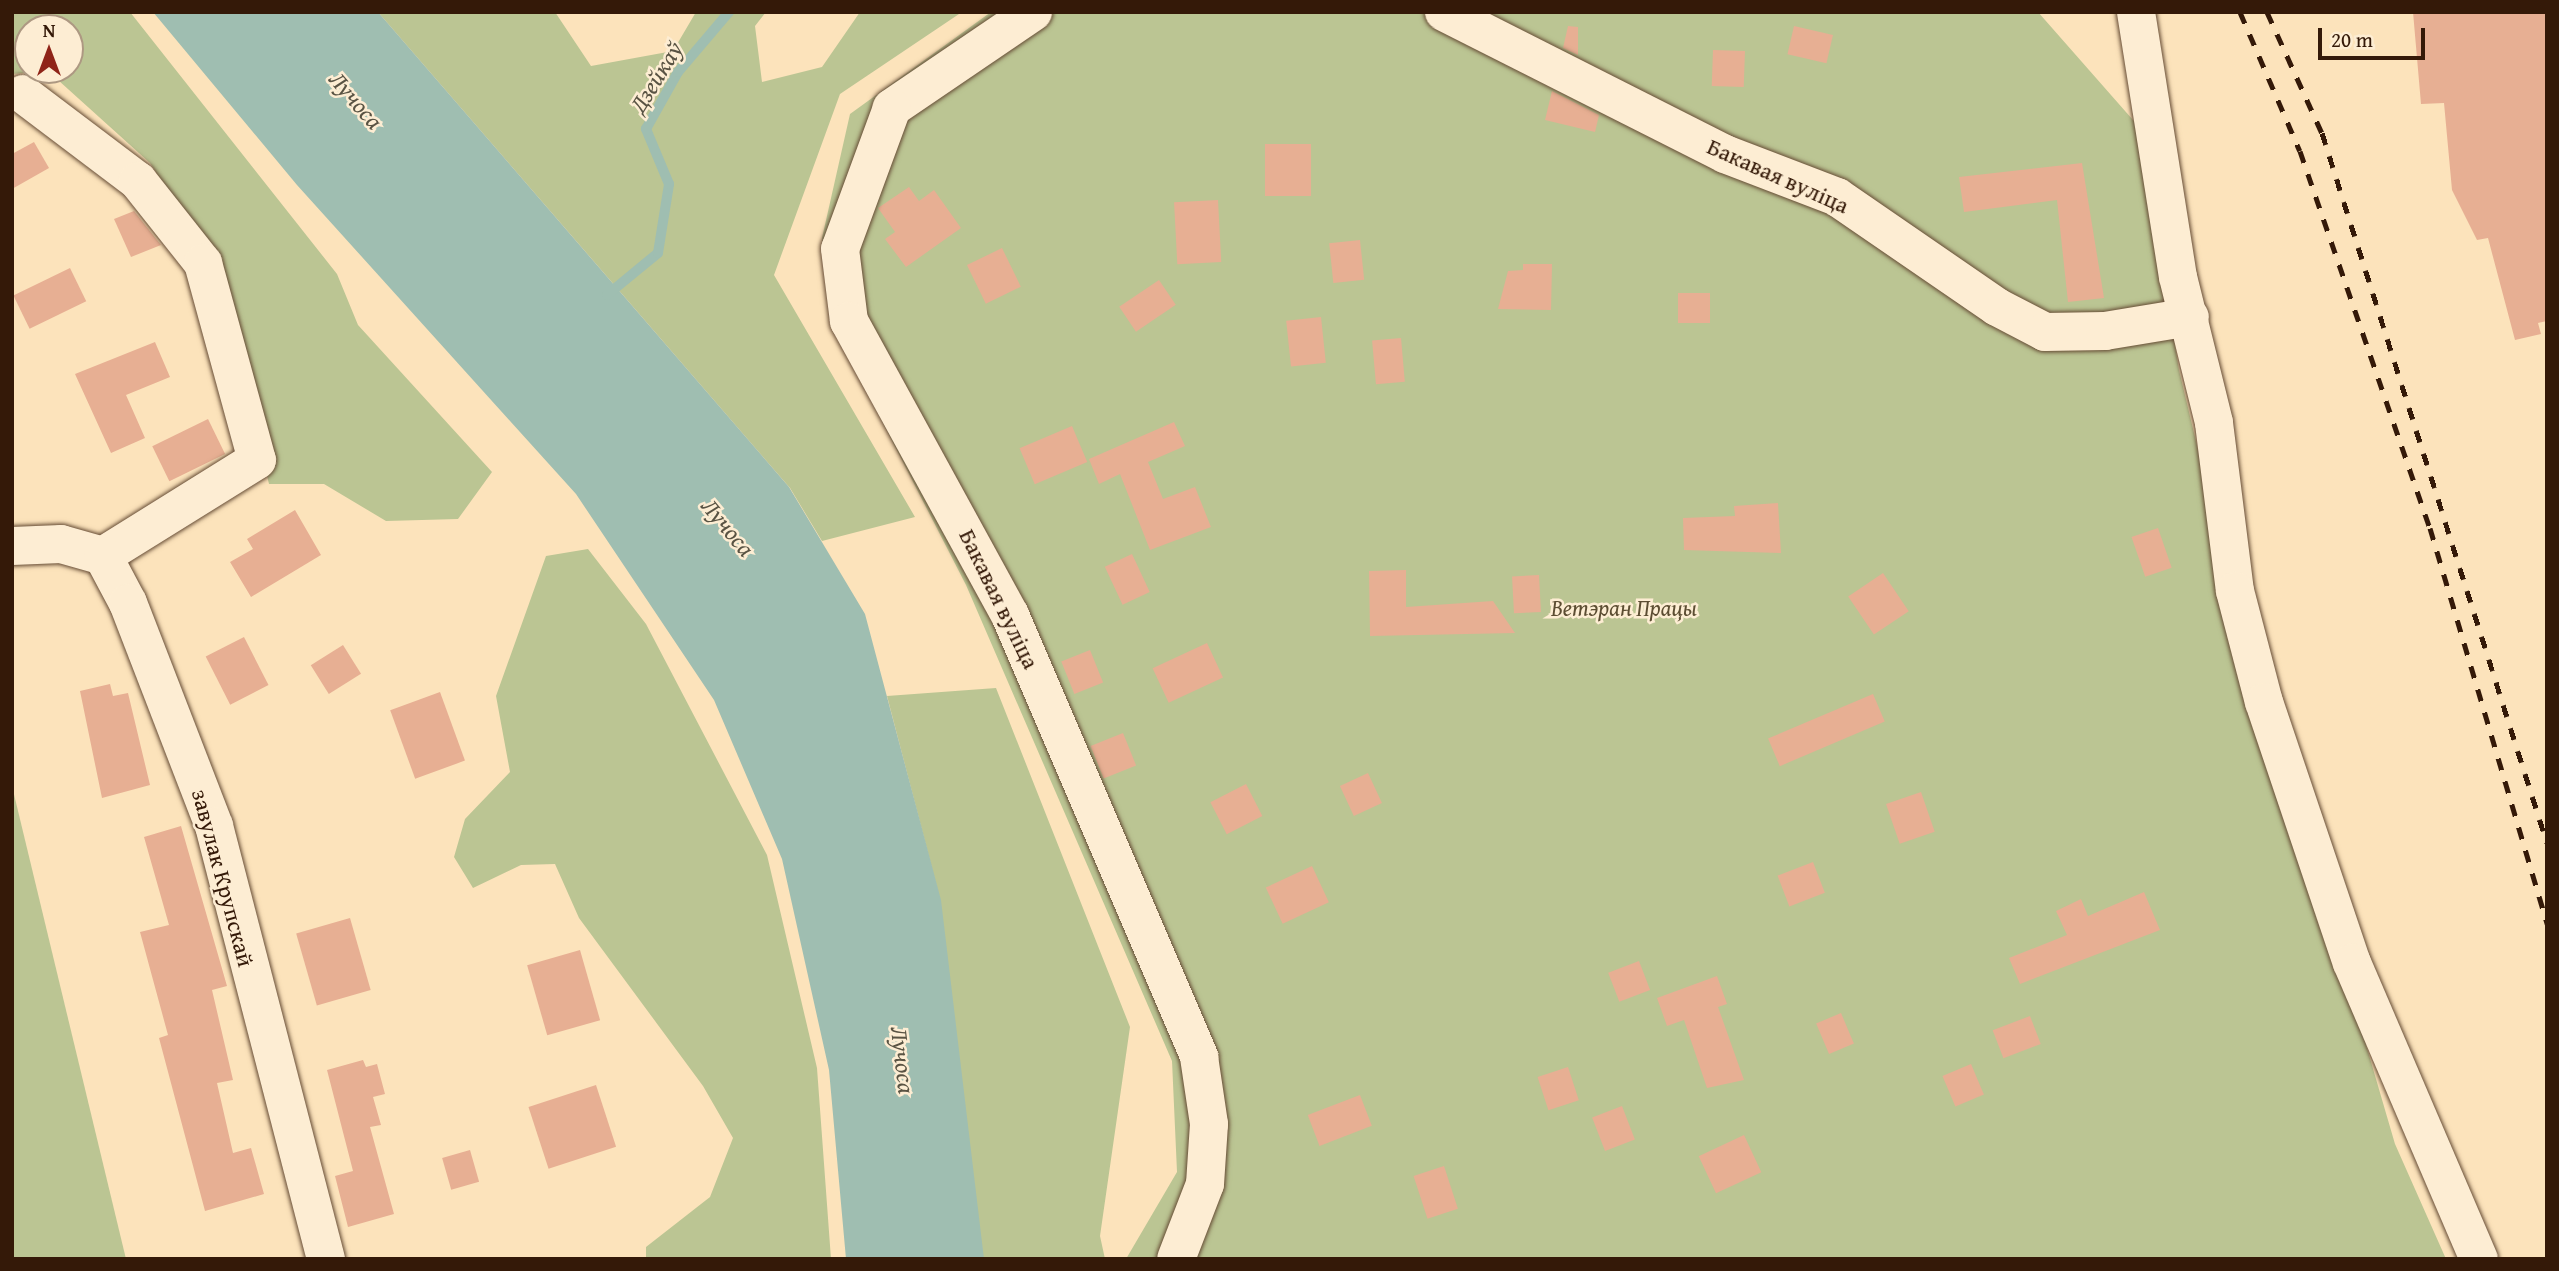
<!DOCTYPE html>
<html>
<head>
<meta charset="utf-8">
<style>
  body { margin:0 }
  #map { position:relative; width:2559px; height:1271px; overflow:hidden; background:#fce3bb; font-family:"Gentium Book Plus",serif }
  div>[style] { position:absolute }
  .green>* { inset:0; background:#bbc593 }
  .water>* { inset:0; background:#9fbeb1 }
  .stream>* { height:10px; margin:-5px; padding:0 5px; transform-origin:5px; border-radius:5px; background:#9fbeb1 }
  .building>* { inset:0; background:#e7af93; transform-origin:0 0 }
  .roads { filter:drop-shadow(0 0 2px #664c35) drop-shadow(0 0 2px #664c35) }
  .minor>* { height:38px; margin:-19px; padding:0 19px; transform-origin:19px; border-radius:19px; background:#fdedd3 }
  .rail>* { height:5px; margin-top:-2.5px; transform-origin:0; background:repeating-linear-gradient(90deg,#341908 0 12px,transparent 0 24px) }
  span { translate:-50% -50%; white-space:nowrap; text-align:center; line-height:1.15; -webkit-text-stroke:5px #fdedd3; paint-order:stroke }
  .street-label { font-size:23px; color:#341908 }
  .park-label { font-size:23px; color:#5c4d32; font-style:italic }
  .water-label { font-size:24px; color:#595343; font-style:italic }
  .frame { position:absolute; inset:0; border:14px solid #341908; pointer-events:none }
  .north { position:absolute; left:14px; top:14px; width:70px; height:70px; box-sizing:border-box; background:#fdedd3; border:2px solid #ad9882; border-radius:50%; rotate:0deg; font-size:19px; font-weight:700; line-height:28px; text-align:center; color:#341908 }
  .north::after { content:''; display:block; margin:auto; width:24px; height:32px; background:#8f2418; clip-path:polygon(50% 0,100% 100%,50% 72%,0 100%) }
  .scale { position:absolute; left:2318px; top:28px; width:107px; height:32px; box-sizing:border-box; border:4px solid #341908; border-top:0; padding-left:9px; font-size:21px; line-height:24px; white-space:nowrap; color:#341908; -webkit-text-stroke:5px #fdedd3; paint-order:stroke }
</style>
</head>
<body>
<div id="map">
  <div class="green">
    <i style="clip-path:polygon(evenodd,12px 12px,130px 12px,337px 274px,358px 325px,492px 472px,458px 519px,386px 521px,324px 484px,269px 484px,216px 264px,150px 163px,48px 71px,12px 74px,12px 12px,28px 28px,70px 28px,70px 70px,28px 70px,28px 28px)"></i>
    <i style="clip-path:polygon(378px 12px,555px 12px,591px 66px,673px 51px,696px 12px,766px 12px,755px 26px,762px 82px,822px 67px,860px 12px,962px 12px,840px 94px,774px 275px,915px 517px,822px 541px,790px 488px)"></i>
    <i style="clip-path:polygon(991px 12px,2038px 12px,2140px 128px,2179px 370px,2224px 559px,2395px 1144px,2446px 1259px,1126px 1259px,1177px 1172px,1172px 1061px,966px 585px,830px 320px,822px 238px,850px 114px)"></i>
    <i style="clip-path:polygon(588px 549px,646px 624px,767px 855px,817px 1068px,831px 1259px,646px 1259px,646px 1247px,710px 1197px,733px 1138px,703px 1086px,579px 918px,555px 864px,521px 865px,473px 888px,454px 857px,465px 819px,510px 772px,496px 696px,546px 556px)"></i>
    <i style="clip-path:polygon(996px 688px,1130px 1027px,1100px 1236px,1105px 1259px,983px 1259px,940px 899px,887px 696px)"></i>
    <i style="clip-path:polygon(12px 786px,126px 1259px,12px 1259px)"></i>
  </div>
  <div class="water">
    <i style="clip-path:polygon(153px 12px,378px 12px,789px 487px,865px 614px,941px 900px,984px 1259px,846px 1259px,829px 1070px,782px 859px,714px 700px,576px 494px,297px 185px)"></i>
  </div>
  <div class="stream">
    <i style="left:607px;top:295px;width:66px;rotate:-39.5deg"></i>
    <i style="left:658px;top:253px;width:70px;rotate:-80.9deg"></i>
    <i style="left:669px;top:184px;width:60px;rotate:-112.7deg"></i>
    <i style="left:646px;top:129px;width:65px;rotate:-60.7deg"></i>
    <i style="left:678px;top:72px;width:79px;rotate:-49.6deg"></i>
  </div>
  <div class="building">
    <i style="clip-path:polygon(2413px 12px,2547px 12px,2547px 321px,2538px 323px,2541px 334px,2515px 340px,2488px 238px,2477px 240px,2452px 190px,2444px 103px,2421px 104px)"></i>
    <i style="clip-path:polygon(1568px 26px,1578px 27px,1578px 55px,1563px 48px)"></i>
    <i style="left:1794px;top:26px;width:40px;height:29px;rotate:13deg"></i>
    <i style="left:1713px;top:50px;width:32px;height:36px;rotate:2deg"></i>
    <i style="clip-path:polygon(1552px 91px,1599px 115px,1595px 132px,1545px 120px)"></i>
    <i style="clip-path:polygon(34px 142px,49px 168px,12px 189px,12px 154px)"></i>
    <i style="left:1265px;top:144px;width:46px;height:52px"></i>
    <i style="clip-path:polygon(2082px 163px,2104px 298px,2068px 302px,2057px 200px,1964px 212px,1959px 177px)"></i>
    <i style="clip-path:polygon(909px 187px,919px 201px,934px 190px,961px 228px,906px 267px,885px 239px,895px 232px,878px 208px)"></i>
    <i style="left:1218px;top:200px;width:62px;height:44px;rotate:87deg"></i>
    <i style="clip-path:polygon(134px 211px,161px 245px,131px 257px,114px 219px)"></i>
    <i style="left:1360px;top:240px;width:40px;height:31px;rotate:84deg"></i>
    <i style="left:1002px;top:248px;width:43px;height:39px;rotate:64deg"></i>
    <i style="clip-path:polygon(1523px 264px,1552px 264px,1551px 310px,1498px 309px,1508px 271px,1523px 270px)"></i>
    <i style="left:70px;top:268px;width:37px;height:63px;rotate:64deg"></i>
    <i style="left:1159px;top:280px;width:30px;height:48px;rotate:56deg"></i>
    <i style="left:1678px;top:293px;width:32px;height:30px"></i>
    <i style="left:1321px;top:317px;width:46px;height:35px;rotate:84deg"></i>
    <i style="left:1401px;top:338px;width:44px;height:29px;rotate:85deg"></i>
    <i style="clip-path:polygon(155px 342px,170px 377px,126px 395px,145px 438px,111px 453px,75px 374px)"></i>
    <i style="left:208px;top:419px;width:39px;height:62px;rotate:64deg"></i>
    <i style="clip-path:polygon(1174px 422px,1185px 446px,1148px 462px,1163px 499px,1195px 487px,1211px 527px,1150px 550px,1120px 474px,1099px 484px,1089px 459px)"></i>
    <i style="left:1072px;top:426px;width:39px;height:57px;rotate:67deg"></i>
    <i style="clip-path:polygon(1778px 503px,1781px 553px,1684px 550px,1683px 518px,1735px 516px,1734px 506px)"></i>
    <i style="clip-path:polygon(295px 510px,321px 555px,251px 597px,230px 562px,253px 549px,247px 539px)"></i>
    <i style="left:2158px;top:528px;width:42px;height:28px;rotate:71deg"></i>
    <i style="left:1132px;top:554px;width:42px;height:30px;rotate:65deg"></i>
    <i style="clip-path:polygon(1406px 570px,1406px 607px,1493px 601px,1515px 633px,1370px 636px,1369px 571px)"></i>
    <i style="left:1883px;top:573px;width:46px;height:42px;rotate:56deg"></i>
    <i style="left:1539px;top:575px;width:37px;height:27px;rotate:87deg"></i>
    <i style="left:244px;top:637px;width:54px;height:43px;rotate:63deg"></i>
    <i style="left:1207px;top:643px;width:38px;height:60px;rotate:65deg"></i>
    <i style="left:343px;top:645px;width:34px;height:38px;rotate:58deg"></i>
    <i style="left:1090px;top:650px;width:35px;height:31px;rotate:68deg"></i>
    <i style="clip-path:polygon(110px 684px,113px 696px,128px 693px,150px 785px,102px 798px,80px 691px)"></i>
    <i style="left:440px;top:692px;width:73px;height:53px;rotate:70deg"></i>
    <i style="left:1873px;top:694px;width:30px;height:114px;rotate:67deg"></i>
    <i style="left:1123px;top:733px;width:35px;height:35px;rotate:68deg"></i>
    <i style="left:1368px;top:773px;width:33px;height:31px;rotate:65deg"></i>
    <i style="left:1246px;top:784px;width:36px;height:40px;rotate:63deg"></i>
    <i style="left:1921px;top:792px;width:42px;height:37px;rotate:71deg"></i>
    <i style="clip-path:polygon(181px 826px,227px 986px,212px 990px,233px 1080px,217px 1083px,233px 1153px,251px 1148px,264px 1194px,205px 1211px,159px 1038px,168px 1035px,140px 932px,169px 925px,144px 837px)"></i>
    <i style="left:1813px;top:862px;width:33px;height:38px;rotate:69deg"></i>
    <i style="left:1312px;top:866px;width:40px;height:51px;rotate:65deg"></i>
    <i style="clip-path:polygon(2144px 892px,2160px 930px,2020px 984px,2009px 958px,2067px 935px,2056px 911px,2081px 899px,2088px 916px)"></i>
    <i style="left:350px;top:918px;width:75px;height:56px;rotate:74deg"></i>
    <i style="left:580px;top:950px;width:73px;height:55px;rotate:74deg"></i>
    <i style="left:1639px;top:961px;width:31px;height:33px;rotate:69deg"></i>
    <i style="clip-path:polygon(1717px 976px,1727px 1004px,1718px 1007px,1744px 1080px,1707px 1088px,1684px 1020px,1667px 1026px,1657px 998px)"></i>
    <i style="left:1841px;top:1013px;width:33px;height:27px;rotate:67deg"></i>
    <i style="left:2030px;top:1016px;width:30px;height:40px;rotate:69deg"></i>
    <i style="clip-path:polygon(363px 1060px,366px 1067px,377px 1064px,385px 1094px,373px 1097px,381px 1125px,370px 1127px,394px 1214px,348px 1227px,335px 1176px,353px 1171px,327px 1070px)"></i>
    <i style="left:1971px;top:1064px;width:33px;height:31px;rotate:67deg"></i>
    <i style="left:1568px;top:1067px;width:35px;height:32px;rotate:72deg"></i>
    <i style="left:596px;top:1085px;width:65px;height:71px;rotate:72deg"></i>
    <i style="left:1360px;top:1095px;width:33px;height:56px;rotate:69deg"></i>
    <i style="left:1622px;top:1106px;width:36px;height:32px;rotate:69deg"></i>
    <i style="left:1744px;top:1135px;width:41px;height:50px;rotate:65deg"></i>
    <i style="left:470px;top:1150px;width:33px;height:29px;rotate:74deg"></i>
    <i style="left:1444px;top:1166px;width:45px;height:32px;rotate:72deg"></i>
  </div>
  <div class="roads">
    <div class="minor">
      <i style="left:1033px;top:12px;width:171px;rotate:145.8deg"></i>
      <i style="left:892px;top:108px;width:150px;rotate:110.2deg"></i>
      <i style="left:840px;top:249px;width:73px;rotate:82.9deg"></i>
      <i style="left:849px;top:321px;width:335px;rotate:61.3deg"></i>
      <i style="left:1010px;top:615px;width:481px;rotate:66.8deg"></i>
      <i style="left:1199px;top:1057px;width:68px;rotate:81.5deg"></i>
      <i style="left:1209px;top:1124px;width:60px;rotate:93.8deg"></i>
      <i style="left:1205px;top:1184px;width:80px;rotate:111.1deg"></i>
      <i style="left:1444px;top:12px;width:315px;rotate:26.8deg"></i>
      <i style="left:1725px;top:154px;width:120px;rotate:21deg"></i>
      <i style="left:1837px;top:197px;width:194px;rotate:34.5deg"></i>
      <i style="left:1997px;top:307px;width:54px;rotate:27.5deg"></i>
      <i style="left:2045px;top:332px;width:60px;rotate:-1deg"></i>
      <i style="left:2105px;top:331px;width:86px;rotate:-9.4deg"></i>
      <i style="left:2136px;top:12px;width:268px;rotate:81deg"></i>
      <i style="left:2178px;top:277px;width:150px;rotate:76.1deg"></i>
      <i style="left:2214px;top:423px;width:169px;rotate:82.9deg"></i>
      <i style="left:2235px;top:591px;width:115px;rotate:75.4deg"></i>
      <i style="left:2264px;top:702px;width:275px;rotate:71.4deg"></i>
      <i style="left:2352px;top:963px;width:322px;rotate:66.8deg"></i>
      <i style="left:23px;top:94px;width:144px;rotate:37.1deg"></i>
      <i style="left:138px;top:181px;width:105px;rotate:51.6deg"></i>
      <i style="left:203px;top:263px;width:204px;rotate:74.7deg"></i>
      <i style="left:257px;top:460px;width:181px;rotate:148.1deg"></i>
      <i style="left:12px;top:546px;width:49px;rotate:-2.3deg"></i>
      <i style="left:61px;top:544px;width:44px;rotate:15.9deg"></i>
      <i style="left:103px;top:556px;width:53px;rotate:62deg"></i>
      <i style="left:128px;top:603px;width:239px;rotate:68.9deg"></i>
      <i style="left:214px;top:826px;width:447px;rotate:75.5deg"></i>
    </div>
  </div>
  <div class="rail">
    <i style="left:2240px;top:12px;width:151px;rotate:66.7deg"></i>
    <i style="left:2300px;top:151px;width:399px;rotate:71deg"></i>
    <i style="left:2430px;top:528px;width:413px;rotate:73.5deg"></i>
    <i style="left:2267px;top:12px;width:133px;rotate:65.6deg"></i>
    <i style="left:2322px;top:133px;width:745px;rotate:72.42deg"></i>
  </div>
  <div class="street-label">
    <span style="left:1778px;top:176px;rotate:24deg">Бакавая вуліца</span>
    <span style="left:999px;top:599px;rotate:64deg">Бакавая вуліца</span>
    <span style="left:223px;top:878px;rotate:75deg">завулак Крупскай</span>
  </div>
  <div class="park-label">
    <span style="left:1624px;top:608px">Ветэран Працы</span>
  </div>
  <div class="water-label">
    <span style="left:656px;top:77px;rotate:-58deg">Дзейкаў</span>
    <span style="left:356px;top:100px;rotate:49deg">Лучоса</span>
    <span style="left:728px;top:527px;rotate:50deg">Лучоса</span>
    <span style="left:903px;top:1060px;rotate:83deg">Лучоса</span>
  </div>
  <div class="frame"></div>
  <div class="north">N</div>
  <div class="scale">20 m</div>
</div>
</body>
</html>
